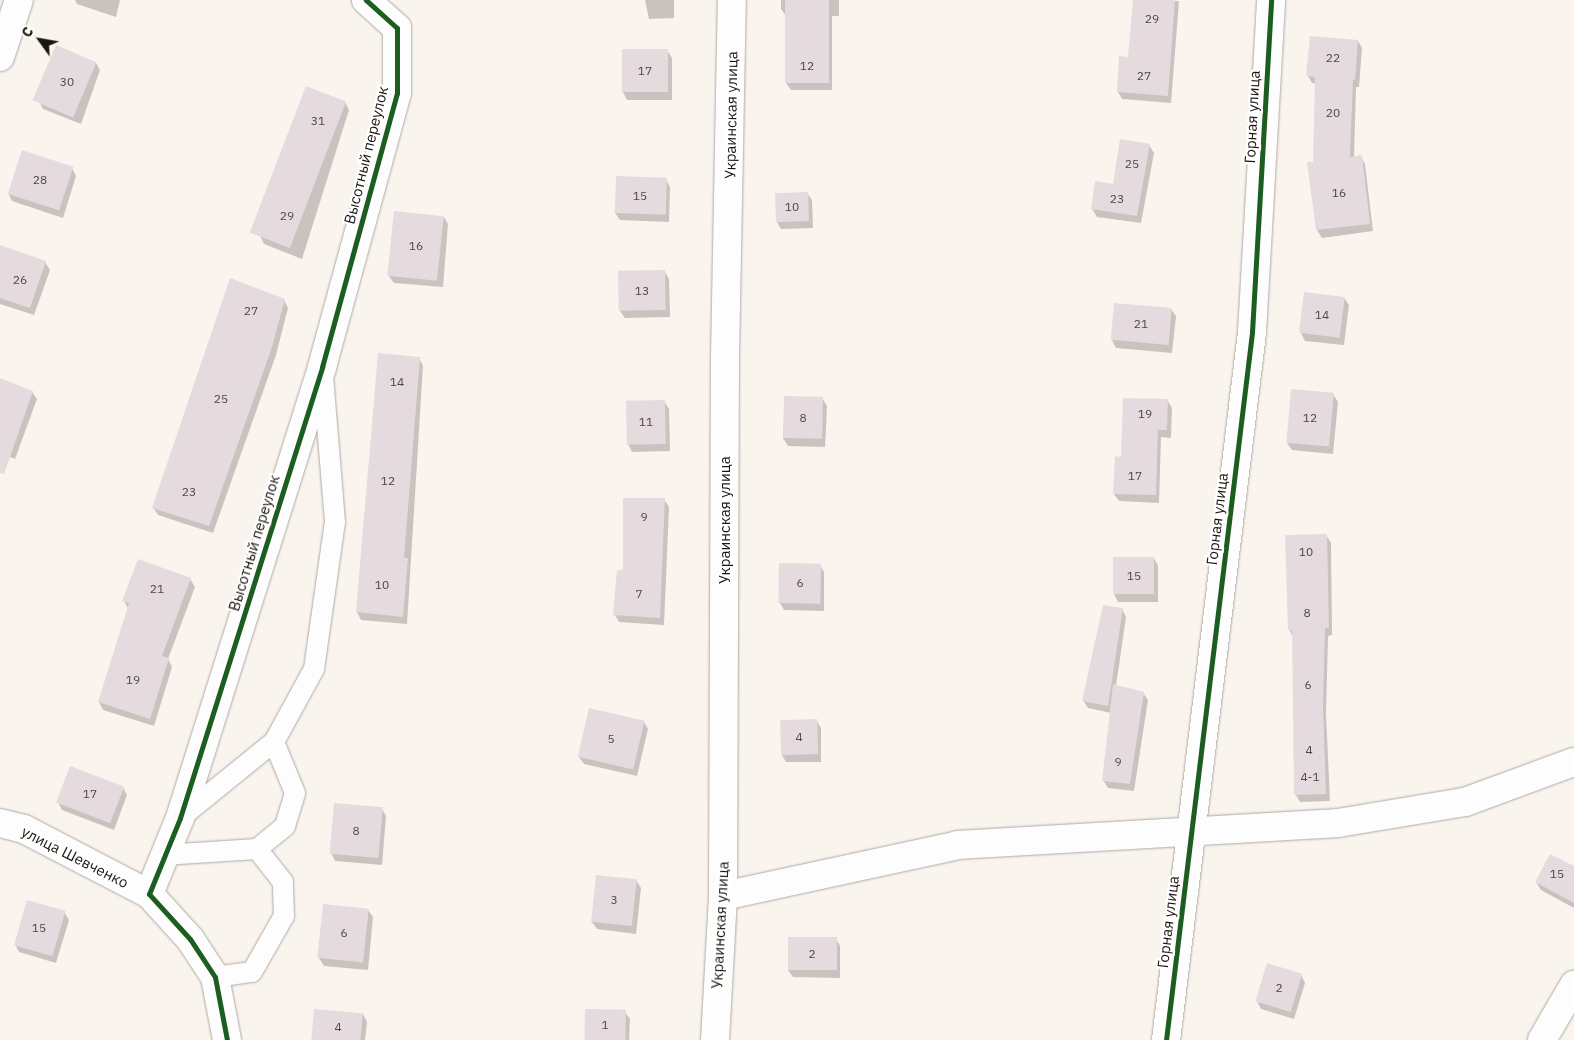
<!DOCTYPE html>
<html>
<head>
<meta charset="utf-8">
<style>
  body { margin:0 }
  #map { position:relative; width:1574px; height:1040px; overflow:hidden; background:#faf4ef; font-family:"IBM Plex Sans",sans-serif }
  div>[style] { position:absolute }
  .shadow>* { inset:0; background:#0003 }
  .building>* { inset:0; background:#e5dadd; transform-origin:0 0 }
  .roads { filter:drop-shadow(0 0 1px #afa9a4) drop-shadow(0 0 1px #afa9a4) }
  .service>* { height:20px; margin:-10px; padding:0 10px; transform-origin:10px; border-radius:10px; background:#fefdfd }
  .minor>* { height:28px; margin:-14px; padding:0 14px; transform-origin:14px; border-radius:14px; background:#fefdfd }
  .cycleway>* { height:5px; margin:-2.5px; padding:0 2.5px; transform-origin:2.5px; border-radius:2.5px; background:#1b5e20 }
  span { translate:-50% -50%; white-space:nowrap; text-align:center; line-height:1.15; -webkit-text-stroke:4.5px #fff; paint-order:stroke }
  .number-label { font-size:12px; color:#4e4642 }
  .number-label span { -webkit-text-stroke-width:0 }
  .street-label { font-size:15px; color:#1b150f }
  .north { position:absolute; left:15px; top:15px; width:50px; height:50px; -webkit-text-stroke:4px #fff; paint-order:stroke; rotate:302deg; font-size:14px; font-weight:700; line-height:20px; text-align:center; color:#1b150f }
  .north::after { content:''; display:block; margin:auto; width:18px; height:22px; background:#1b150f; clip-path:polygon(50% 0,100% 100%,50% 72%,0 100%) }
</style>
</head>
<body>
<div id="map">
  <div class="shadow">
    <i style="clip-path:polygon(75px 0,120px 0,116px 17px,77px 4px)"></i>
    <i style="clip-path:polygon(645px 0,674px 0,674px 18px,649px 19px)"></i>
    <i style="clip-path:polygon(781px 0,839px 0,839px 16px,832px 16px,832px 90px,791px 90px,786px 83px,786px 16px,781px 9px)"></i>
    <i style="clip-path:polygon(1135px 0,1179px 1px,1171px 103px,1122px 99px,1118px 92px,1129px 58px)"></i>
    <i style="clip-path:polygon(1358px 41px,1362px 48px,1359px 87px,1356px 87px,1354px 158px,1361px 157px,1365px 164px,1373px 231px,1322px 238px,1317px 230px,1309px 163px,1314px 163px,1316px 84px,1312px 83px,1308px 76px)"></i>
    <i style="clip-path:polygon(667px 50px,672px 58px,672px 100px,627px 100px,623px 92px,623px 51px)"></i>
    <i style="clip-path:polygon(96px 63px,100px 70px,81px 124px,43px 109px,39px 101px)"></i>
    <i style="clip-path:polygon(345px 102px,349px 110px,302px 259px,264px 244px,260px 236px)"></i>
    <i style="clip-path:polygon(1149px 145px,1154px 153px,1141px 223px,1097px 217px,1092px 209px)"></i>
    <i style="clip-path:polygon(72px 168px,76px 176px,63px 218px,12px 201px,8px 193px)"></i>
    <i style="clip-path:polygon(666px 179px,670px 187px,669px 222px,620px 220px,615px 213px)"></i>
    <i style="clip-path:polygon(807px 193px,812px 200px,813px 228px,781px 229px,777px 222px)"></i>
    <i style="clip-path:polygon(444px 217px,448px 224px,443px 287px,394px 283px,389px 276px)"></i>
    <i style="clip-path:polygon(0 246px,45px 262px,50px 270px,34px 315px,0 304px)"></i>
    <i style="clip-path:polygon(665px 272px,669px 279px,670px 317px,625px 318px,620px 311px)"></i>
    <i style="clip-path:polygon(1305px 294px,1344px 298px,1349px 305px,1344px 345px,1305px 341px,1301px 333px)"></i>
    <i style="clip-path:polygon(284px 300px,288px 308px,276px 355px,213px 533px,158px 515px,153px 507px)"></i>
    <i style="clip-path:polygon(1115px 304px,1171px 309px,1176px 316px,1172px 353px,1116px 348px,1112px 340px)"></i>
    <i style="clip-path:polygon(379px 354px,419px 358px,423px 366px,407px 624px,361px 620px,357px 612px)"></i>
    <i style="clip-path:polygon(0 379px,32px 392px,37px 399px,15px 459px,0 453px)"></i>
    <i style="clip-path:polygon(1333px 394px,1338px 402px,1333px 454px,1292px 450px,1287px 443px)"></i>
    <i style="clip-path:polygon(785px 397px,822px 398px,827px 406px,825px 447px,788px 446px,783px 438px)"></i>
    <i style="clip-path:polygon(1167px 400px,1172px 408px,1171px 438px,1161px 437px,1159px 503px,1119px 501px,1114px 494px)"></i>
    <i style="clip-path:polygon(664px 401px,669px 409px,670px 451px,632px 452px,628px 444px,627px 402px)"></i>
    <i style="clip-path:polygon(664px 499px,669px 507px,664px 625px,619px 622px,615px 615px,624px 572px)"></i>
    <i style="clip-path:polygon(1326px 535px,1331px 543px,1332px 635px,1328px 636px,1326px 714px,1330px 801px,1300px 802px,1296px 795px,1293px 637px,1289px 629px)"></i>
    <i style="clip-path:polygon(1154px 558px,1158px 566px,1158px 602px,1118px 602px,1114px 594px)"></i>
    <i style="clip-path:polygon(820px 565px,824px 572px,824px 611px,784px 610px,780px 603px)"></i>
    <i style="clip-path:polygon(190px 579px,195px 587px,168px 659px,172px 667px,154px 726px,103px 710px,99px 702px,128px 608px,124px 601px)"></i>
    <i style="clip-path:polygon(1122px 609px,1126px 617px,1116px 686px,1143px 693px,1148px 700px,1134px 791px,1108px 788px,1103px 780px,1111px 713px,1088px 708px,1083px 700px)"></i>
    <i style="clip-path:polygon(816px 720px,821px 728px,821px 762px,786px 762px,782px 755px)"></i>
    <i style="clip-path:polygon(644px 722px,648px 729px,637px 776px,584px 764px,579px 757px)"></i>
    <i style="clip-path:polygon(123px 788px,127px 795px,114px 830px,62px 810px,58px 802px)"></i>
    <i style="clip-path:polygon(382px 809px,386px 816px,382px 865px,335px 861px,331px 853px)"></i>
    <i style="clip-path:polygon(1574px 868px,1574px 908px,1541px 890px,1536px 882px)"></i>
    <i style="clip-path:polygon(636px 880px,641px 888px,636px 934px,597px 929px,592px 922px)"></i>
    <i style="clip-path:polygon(368px 910px,373px 917px,368px 970px,324px 966px,319px 958px)"></i>
    <i style="clip-path:polygon(64px 912px,69px 920px,56px 963px,19px 952px,15px 944px)"></i>
    <i style="clip-path:polygon(836px 939px,840px 946px,840px 978px,793px 977px,788px 970px)"></i>
    <i style="clip-path:polygon(1301px 975px,1305px 983px,1294px 1019px,1261px 1009px,1257px 1001px)"></i>
    <i style="clip-path:polygon(625px 1012px,630px 1019px,629px 1040px,585px 1040px)"></i>
    <i style="clip-path:polygon(363px 1014px,367px 1022px,365px 1040px,313px 1040px)"></i>
  </div>
  <div class="building">
    <i style="left:785px;top:0;width:44px;height:83px"></i>
    <i style="clip-path:polygon(1133px 0,1175px 0,1168px 96px,1117px 92px,1119px 56px,1128px 57px)"></i>
    <i style="clip-path:polygon(1310px 36px,1358px 40px,1355px 80px,1353px 80px,1350px 157px,1362px 155px,1370px 224px,1316px 230px,1307px 162px,1313px 162px,1315px 77px,1306px 76px)"></i>
    <i style="left:56px;top:45px;width:44px;height:60px;rotate:23deg"></i>
    <i style="left:622px;top:49px;width:46px;height:43px"></i>
    <i style="left:306px;top:86px;width:43px;height:157px;rotate:21deg"></i>
    <i style="clip-path:polygon(1120px 139px,1150px 144px,1137px 216px,1091px 209px,1095px 181px,1113px 184px)"></i>
    <i style="left:22px;top:150px;width:54px;height:46px;rotate:18deg"></i>
    <i style="left:616px;top:176px;width:51px;height:37px;rotate:2deg"></i>
    <i style="left:808px;top:192px;width:29px;height:33px;rotate:88deg"></i>
    <i style="left:394px;top:211px;width:50px;height:65px;rotate:6deg"></i>
    <i style="clip-path:polygon(0 245px,46px 261px,30px 308px,0 298px)"></i>
    <i style="left:665px;top:270px;width:40px;height:47px;rotate:89deg"></i>
    <i style="clip-path:polygon(230px 278px,285px 299px,272px 347px,209px 526px,152px 508px)"></i>
    <i style="left:1304px;top:292px;width:41px;height:41px;rotate:7deg"></i>
    <i style="left:1114px;top:303px;width:58px;height:37px;rotate:5deg"></i>
    <i style="clip-path:polygon(378px 353px,420px 357px,404px 558px,408px 558px,403px 617px,356px 612px)"></i>
    <i style="clip-path:polygon(0 378px,33px 391px,4px 474px,0 473px)"></i>
    <i style="left:1291px;top:389px;width:43px;height:54px;rotate:5deg"></i>
    <i style="left:784px;top:396px;width:39px;height:42px;rotate:1deg"></i>
    <i style="clip-path:polygon(1123px 398px,1168px 399px,1167px 430px,1158px 430px,1156px 495px,1113px 494px,1115px 456px,1121px 457px)"></i>
    <i style="left:665px;top:400px;width:44px;height:39px;rotate:89deg"></i>
    <i style="clip-path:polygon(623px 498px,665px 498px,660px 618px,613px 615px,617px 570px,623px 570px)"></i>
    <i style="clip-path:polygon(1327px 534px,1329px 628px,1325px 628px,1323px 705px,1326px 794px,1294px 795px,1292px 630px,1288px 630px,1285px 535px)"></i>
    <i style="left:1113px;top:557px;width:41px;height:37px"></i>
    <i style="clip-path:polygon(138px 559px,191px 578px,162px 656px,169px 658px,150px 719px,98px 702px,129px 603px,122px 601px)"></i>
    <i style="left:779px;top:563px;width:42px;height:40px;rotate:1deg"></i>
    <i style="clip-path:polygon(1103px 605px,1123px 608px,1108px 706px,1082px 701px)"></i>
    <i style="clip-path:polygon(1113px 684px,1144px 692px,1130px 784px,1102px 781px)"></i>
    <i style="left:589px;top:708px;width:57px;height:50px;rotate:13deg"></i>
    <i style="left:817px;top:719px;width:35px;height:37px;rotate:88deg"></i>
    <i style="left:70px;top:766px;width:58px;height:39px;rotate:21deg"></i>
    <i style="left:334px;top:803px;width:49px;height:51px;rotate:5deg"></i>
    <i style="clip-path:polygon(1550px 854px,1574px 866px,1574px 903px,1535px 882px)"></i>
    <i style="left:596px;top:875px;width:41px;height:47px;rotate:6deg"></i>
    <i style="left:27px;top:900px;width:40px;height:47px;rotate:16deg"></i>
    <i style="left:323px;top:904px;width:46px;height:54px;rotate:6deg"></i>
    <i style="left:788px;top:937px;width:49px;height:33px"></i>
    <i style="left:1267px;top:963px;width:37px;height:40px;rotate:17deg"></i>
    <i style="left:314px;top:1009px;width:49px;height:31px;rotate:5deg"></i>
    <i style="left:585px;top:1009px;width:41px;height:31px;rotate:1deg"></i>
  </div>
  <div class="roads">
    <div class="service">
      <i style="left:180px;top:818px;width:121px;rotate:-39deg"></i>
      <i style="left:274px;top:742px;width:83px;rotate:-61.3deg"></i>
      <i style="left:314px;top:669px;width:148px;rotate:-81.9deg"></i>
      <i style="left:335px;top:522px;width:146px;rotate:-94.7deg"></i>
      <i style="left:163px;top:855px;width:94px;rotate:-3.7deg"></i>
      <i style="left:257px;top:849px;width:36px;rotate:-39deg"></i>
      <i style="left:285px;top:826px;width:34px;rotate:-73deg"></i>
      <i style="left:295px;top:793px;width:55px;rotate:-112.4deg"></i>
      <i style="left:215px;top:977px;width:37px;rotate:-8deg"></i>
      <i style="left:252px;top:972px;width:64px;rotate:-60.3deg"></i>
      <i style="left:284px;top:916px;width:34px;rotate:-92deg"></i>
      <i style="left:283px;top:882px;width:42px;rotate:-128.2deg"></i>
    </div>
    <div class="minor">
      <i style="left:0;top:57px;width:60px;rotate:-71.6deg"></i>
      <i style="left:0;top:823px;width:25px;rotate:14deg"></i>
      <i style="left:24px;top:829px;width:141px;rotate:27.5deg"></i>
      <i style="left:723px;top:896px;width:240px;rotate:-12.2deg"></i>
      <i style="left:958px;top:845px;width:381px;rotate:-3.3deg"></i>
      <i style="left:1338px;top:823px;width:129px;rotate:-9.4deg"></i>
      <i style="left:1465px;top:802px;width:116px;rotate:-20.2deg"></i>
      <i style="left:227px;top:1040px;width:64px;rotate:-100.8deg"></i>
      <i style="left:215px;top:977px;width:45px;rotate:-123.3deg"></i>
      <i style="left:190px;top:939px;width:61px;rotate:-132.3deg"></i>
      <i style="left:149px;top:894px;width:82px;rotate:-67.8deg"></i>
      <i style="left:180px;top:818px;width:473px;rotate:-72.5deg"></i>
      <i style="left:322px;top:367px;width:284px;rotate:-74.7deg"></i>
      <i style="left:397px;top:93px;width:65px;rotate:-90deg"></i>
      <i style="left:397px;top:28px;width:42px;rotate:-137.9deg"></i>
      <i style="left:715px;top:1040px;width:144px;rotate:-86.8deg"></i>
      <i style="left:723px;top:896px;width:540px;rotate:-89.79deg"></i>
      <i style="left:725px;top:356px;width:356px;rotate:-88.9deg"></i>
      <i style="left:1166px;top:1040px;width:713px;rotate:-83.07deg"></i>
      <i style="left:1252px;top:332px;width:333px;rotate:-86.7deg"></i>
      <i style="left:1542px;top:1040px;width:64px;rotate:-59.8deg"></i>
    </div>
  </div>
  <div class="cycleway">
    <i style="left:227px;top:1040px;width:64px;rotate:-100.8deg"></i>
    <i style="left:215px;top:977px;width:45px;rotate:-123.3deg"></i>
    <i style="left:190px;top:939px;width:61px;rotate:-132.3deg"></i>
    <i style="left:149px;top:894px;width:82px;rotate:-67.8deg"></i>
    <i style="left:180px;top:818px;width:473px;rotate:-72.5deg"></i>
    <i style="left:322px;top:367px;width:284px;rotate:-74.7deg"></i>
    <i style="left:397px;top:93px;width:65px;rotate:-90deg"></i>
    <i style="left:397px;top:28px;width:42px;rotate:-137.9deg"></i>
    <i style="left:1166px;top:1040px;width:713px;rotate:-83.07deg"></i>
    <i style="left:1252px;top:332px;width:333px;rotate:-86.7deg"></i>
  </div>
  <div class="number-label">
    <span style="left:1152px;top:19px">29</span>
    <span style="left:1333px;top:58px">22</span>
    <span style="left:807px;top:66px">12</span>
    <span style="left:645px;top:71px">17</span>
    <span style="left:1144px;top:76px">27</span>
    <span style="left:67px;top:82px">30</span>
    <span style="left:1333px;top:113px">20</span>
    <span style="left:318px;top:121px">31</span>
    <span style="left:1132px;top:164px">25</span>
    <span style="left:40px;top:180px">28</span>
    <span style="left:1339px;top:193px">16</span>
    <span style="left:640px;top:196px">15</span>
    <span style="left:1117px;top:199px">23</span>
    <span style="left:792px;top:207px">10</span>
    <span style="left:287px;top:216px">29</span>
    <span style="left:416px;top:246px">16</span>
    <span style="left:20px;top:280px">26</span>
    <span style="left:642px;top:291px">13</span>
    <span style="left:251px;top:311px">27</span>
    <span style="left:1322px;top:315px">14</span>
    <span style="left:1141px;top:324px">21</span>
    <span style="left:397px;top:382px">14</span>
    <span style="left:221px;top:399px">25</span>
    <span style="left:1145px;top:414px">19</span>
    <span style="left:803px;top:418px">8</span>
    <span style="left:1310px;top:418px">12</span>
    <span style="left:646px;top:422px">11</span>
    <span style="left:1135px;top:476px">17</span>
    <span style="left:388px;top:481px">12</span>
    <span style="left:189px;top:492px">23</span>
    <span style="left:644px;top:517px">9</span>
    <span style="left:1306px;top:552px">10</span>
    <span style="left:1134px;top:576px">15</span>
    <span style="left:800px;top:583px">6</span>
    <span style="left:382px;top:585px">10</span>
    <span style="left:157px;top:589px">21</span>
    <span style="left:639px;top:594px">7</span>
    <span style="left:1307px;top:613px">8</span>
    <span style="left:133px;top:680px">19</span>
    <span style="left:1308px;top:685px">6</span>
    <span style="left:799px;top:737px">4</span>
    <span style="left:611px;top:739px">5</span>
    <span style="left:1309px;top:750px">4</span>
    <span style="left:1118px;top:762px">9</span>
    <span style="left:1310px;top:777px">4-1</span>
    <span style="left:90px;top:794px">17</span>
    <span style="left:356px;top:831px">8</span>
    <span style="left:1557px;top:874px">15</span>
    <span style="left:614px;top:900px">3</span>
    <span style="left:39px;top:928px">15</span>
    <span style="left:344px;top:933px">6</span>
    <span style="left:812px;top:954px">2</span>
    <span style="left:1279px;top:988px">2</span>
    <span style="left:605px;top:1025px">1</span>
    <span style="left:338px;top:1027px">4</span>
  </div>
  <div class="street-label">
    <span style="left:731px;top:115px;rotate:-89deg">Украинская улица</span>
    <span style="left:1252px;top:117px;rotate:-87deg">Горная улица</span>
    <span style="left:366px;top:155px;rotate:-76deg">Высотный переулок</span>
    <span style="left:1217px;top:519px;rotate:-83deg">Горная улица</span>
    <span style="left:725px;top:520px;rotate:-90deg">Украинская улица</span>
    <span style="left:254px;top:543px;rotate:-73deg">Высотный переулок</span>
    <span style="left:75px;top:857px;rotate:27deg">улица Шевченко</span>
    <span style="left:1168px;top:922px;rotate:-83deg">Горная улица</span>
    <span style="left:720px;top:925px;rotate:-87deg">Украинская улица</span>
  </div>
  <div class="north">С</div>
</div>
</body>
</html>
